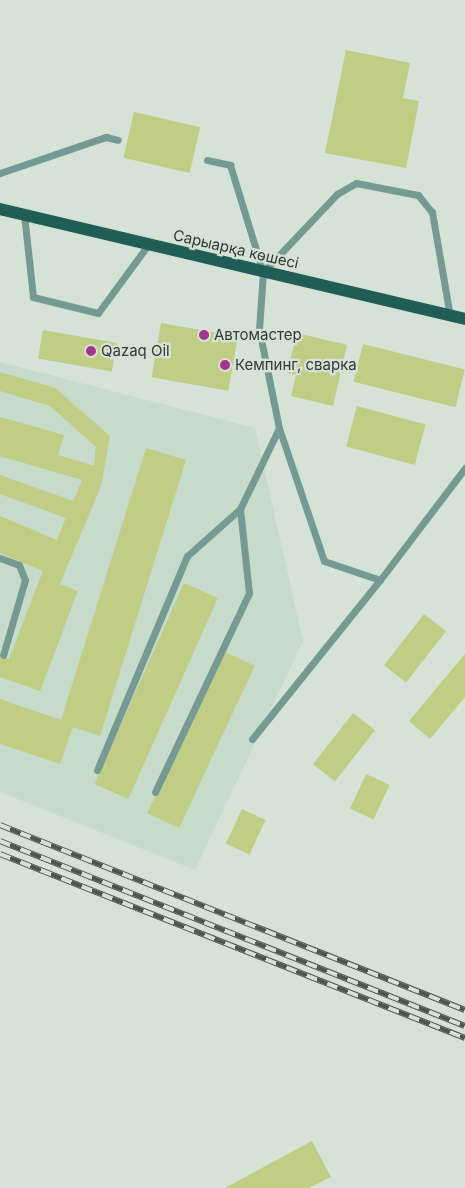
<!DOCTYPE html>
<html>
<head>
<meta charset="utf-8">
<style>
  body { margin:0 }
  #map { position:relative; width:465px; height:1188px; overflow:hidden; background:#d5e3d7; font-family:Inter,sans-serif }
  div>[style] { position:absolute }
  .built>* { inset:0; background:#c6dbc9 }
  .building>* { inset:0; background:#c1cc85; transform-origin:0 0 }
  .service>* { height:7px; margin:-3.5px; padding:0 3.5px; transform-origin:3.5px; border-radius:3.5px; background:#759a94 }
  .primary>* { height:12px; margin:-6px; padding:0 6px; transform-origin:6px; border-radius:6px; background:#205d56 }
  .rail>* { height:5.5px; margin-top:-2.75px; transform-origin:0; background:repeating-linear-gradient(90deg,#d5e3d7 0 11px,#4d554f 0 22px); box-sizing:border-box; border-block:1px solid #4d554f }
  .dots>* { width:14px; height:14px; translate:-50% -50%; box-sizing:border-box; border:2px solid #d5e3d7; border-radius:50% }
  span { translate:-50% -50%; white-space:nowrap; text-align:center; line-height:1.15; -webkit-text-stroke:4.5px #d5e3d7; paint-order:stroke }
  .street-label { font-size:15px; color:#333934 }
  .poi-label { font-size:15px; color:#333934 }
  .left { translate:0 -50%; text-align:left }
</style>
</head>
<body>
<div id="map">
  <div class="built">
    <i style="clip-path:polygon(0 362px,255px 428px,303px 641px,195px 870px,0 792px)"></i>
  </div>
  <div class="building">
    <i style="clip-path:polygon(346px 50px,410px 63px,403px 98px,419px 101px,406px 168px,325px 153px)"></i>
    <i style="left:134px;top:112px;width:68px;height:47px;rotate:13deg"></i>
    <i style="left:161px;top:323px;width:78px;height:55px;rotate:10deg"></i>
    <i style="left:43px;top:330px;width:75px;height:29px;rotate:10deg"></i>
    <i style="clip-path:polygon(297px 333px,347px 345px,333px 406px,291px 396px,296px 375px,287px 373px)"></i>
    <i style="left:363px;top:344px;width:105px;height:39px;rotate:14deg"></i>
    <i style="clip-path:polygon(0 372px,55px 388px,110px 436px,101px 486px,60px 584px,78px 591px,40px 691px,0 677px,0 656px,9px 659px,43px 571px,0 553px,0 516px,57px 540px,66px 518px,0 494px,0 475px,73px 501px,82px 480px,0 456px,0 417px,64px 435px,58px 455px,94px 466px,96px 447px,50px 406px,0 391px)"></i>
    <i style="left:357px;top:406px;width:71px;height:42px;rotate:15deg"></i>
    <i style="clip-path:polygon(146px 448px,186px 460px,100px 736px,73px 727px,60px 764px,0 744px,0 699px,61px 720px)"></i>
    <i style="left:184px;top:583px;width:37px;height:220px;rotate:24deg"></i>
    <i style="left:424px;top:614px;width:28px;height:65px;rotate:38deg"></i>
    <i style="left:223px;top:651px;width:35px;height:179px;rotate:25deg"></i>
    <i style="clip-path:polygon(465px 654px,465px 697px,430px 739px,409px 721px)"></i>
    <i style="left:353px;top:713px;width:28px;height:65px;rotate:38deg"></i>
    <i style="left:366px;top:774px;width:26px;height:38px;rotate:25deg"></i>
    <i style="left:242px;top:809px;width:26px;height:38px;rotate:25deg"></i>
    <i style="clip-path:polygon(312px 1141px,331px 1177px,309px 1188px,225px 1188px)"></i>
  </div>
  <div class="service">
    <i style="left:207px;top:160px;width:24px;rotate:12deg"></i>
    <i style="left:230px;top:165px;width:112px;rotate:72.9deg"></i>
    <i style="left:263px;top:272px;width:57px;rotate:94deg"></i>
    <i style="left:259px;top:329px;width:101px;rotate:78.6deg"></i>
    <i style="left:279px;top:428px;width:140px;rotate:71.3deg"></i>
    <i style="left:324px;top:561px;width:59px;rotate:18.7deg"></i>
    <i style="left:380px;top:580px;width:141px;rotate:-52.8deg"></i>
    <i style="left:0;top:173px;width:112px;rotate:-18.8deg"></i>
    <i style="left:106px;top:137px;width:12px;rotate:14deg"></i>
    <i style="left:24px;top:214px;width:83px;rotate:83.8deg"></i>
    <i style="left:33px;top:297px;width:67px;rotate:13.8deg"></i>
    <i style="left:98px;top:313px;width:84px;rotate:-53.7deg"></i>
    <i style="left:263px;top:272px;width:108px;rotate:-46.5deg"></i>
    <i style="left:337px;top:194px;width:22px;rotate:-30deg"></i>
    <i style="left:356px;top:183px;width:63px;rotate:11deg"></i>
    <i style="left:418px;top:195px;width:22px;rotate:51deg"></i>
    <i style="left:432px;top:212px;width:106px;rotate:80.2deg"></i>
    <i style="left:0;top:558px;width:20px;rotate:20deg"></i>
    <i style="left:19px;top:565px;width:16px;rotate:68deg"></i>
    <i style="left:25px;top:580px;width:78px;rotate:106.3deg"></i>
    <i style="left:252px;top:739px;width:204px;rotate:-51.2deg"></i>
    <i style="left:97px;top:770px;width:232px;rotate:-67.2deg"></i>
    <i style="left:187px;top:556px;width:71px;rotate:-41.6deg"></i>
    <i style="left:240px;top:509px;width:90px;rotate:-64.3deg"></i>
    <i style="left:155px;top:792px;width:220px;rotate:-64.7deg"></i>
    <i style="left:249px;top:593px;width:84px;rotate:-96.1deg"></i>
  </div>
  <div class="primary">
    <i style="left:0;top:209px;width:478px;rotate:13.3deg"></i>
  </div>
  <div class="rail">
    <i style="left:0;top:825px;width:500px;rotate:21.7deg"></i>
    <i style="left:0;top:841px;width:500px;rotate:21.7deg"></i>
    <i style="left:0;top:854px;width:500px;rotate:21.59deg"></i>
  </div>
  <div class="dots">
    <i style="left:204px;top:335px;background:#a7338c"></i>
    <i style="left:91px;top:351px;background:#a7338c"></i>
    <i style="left:225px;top:365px;background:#a7338c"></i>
  </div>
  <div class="street-label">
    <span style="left:236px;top:249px;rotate:13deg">Сарыарқа көшесі</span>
  </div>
  <div class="poi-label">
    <span class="left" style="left:214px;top:335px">Автомастер</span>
    <span class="left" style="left:101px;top:351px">Qazaq Oil</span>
    <span class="left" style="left:235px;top:365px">Кемпинг, сварка</span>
  </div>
</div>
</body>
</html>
